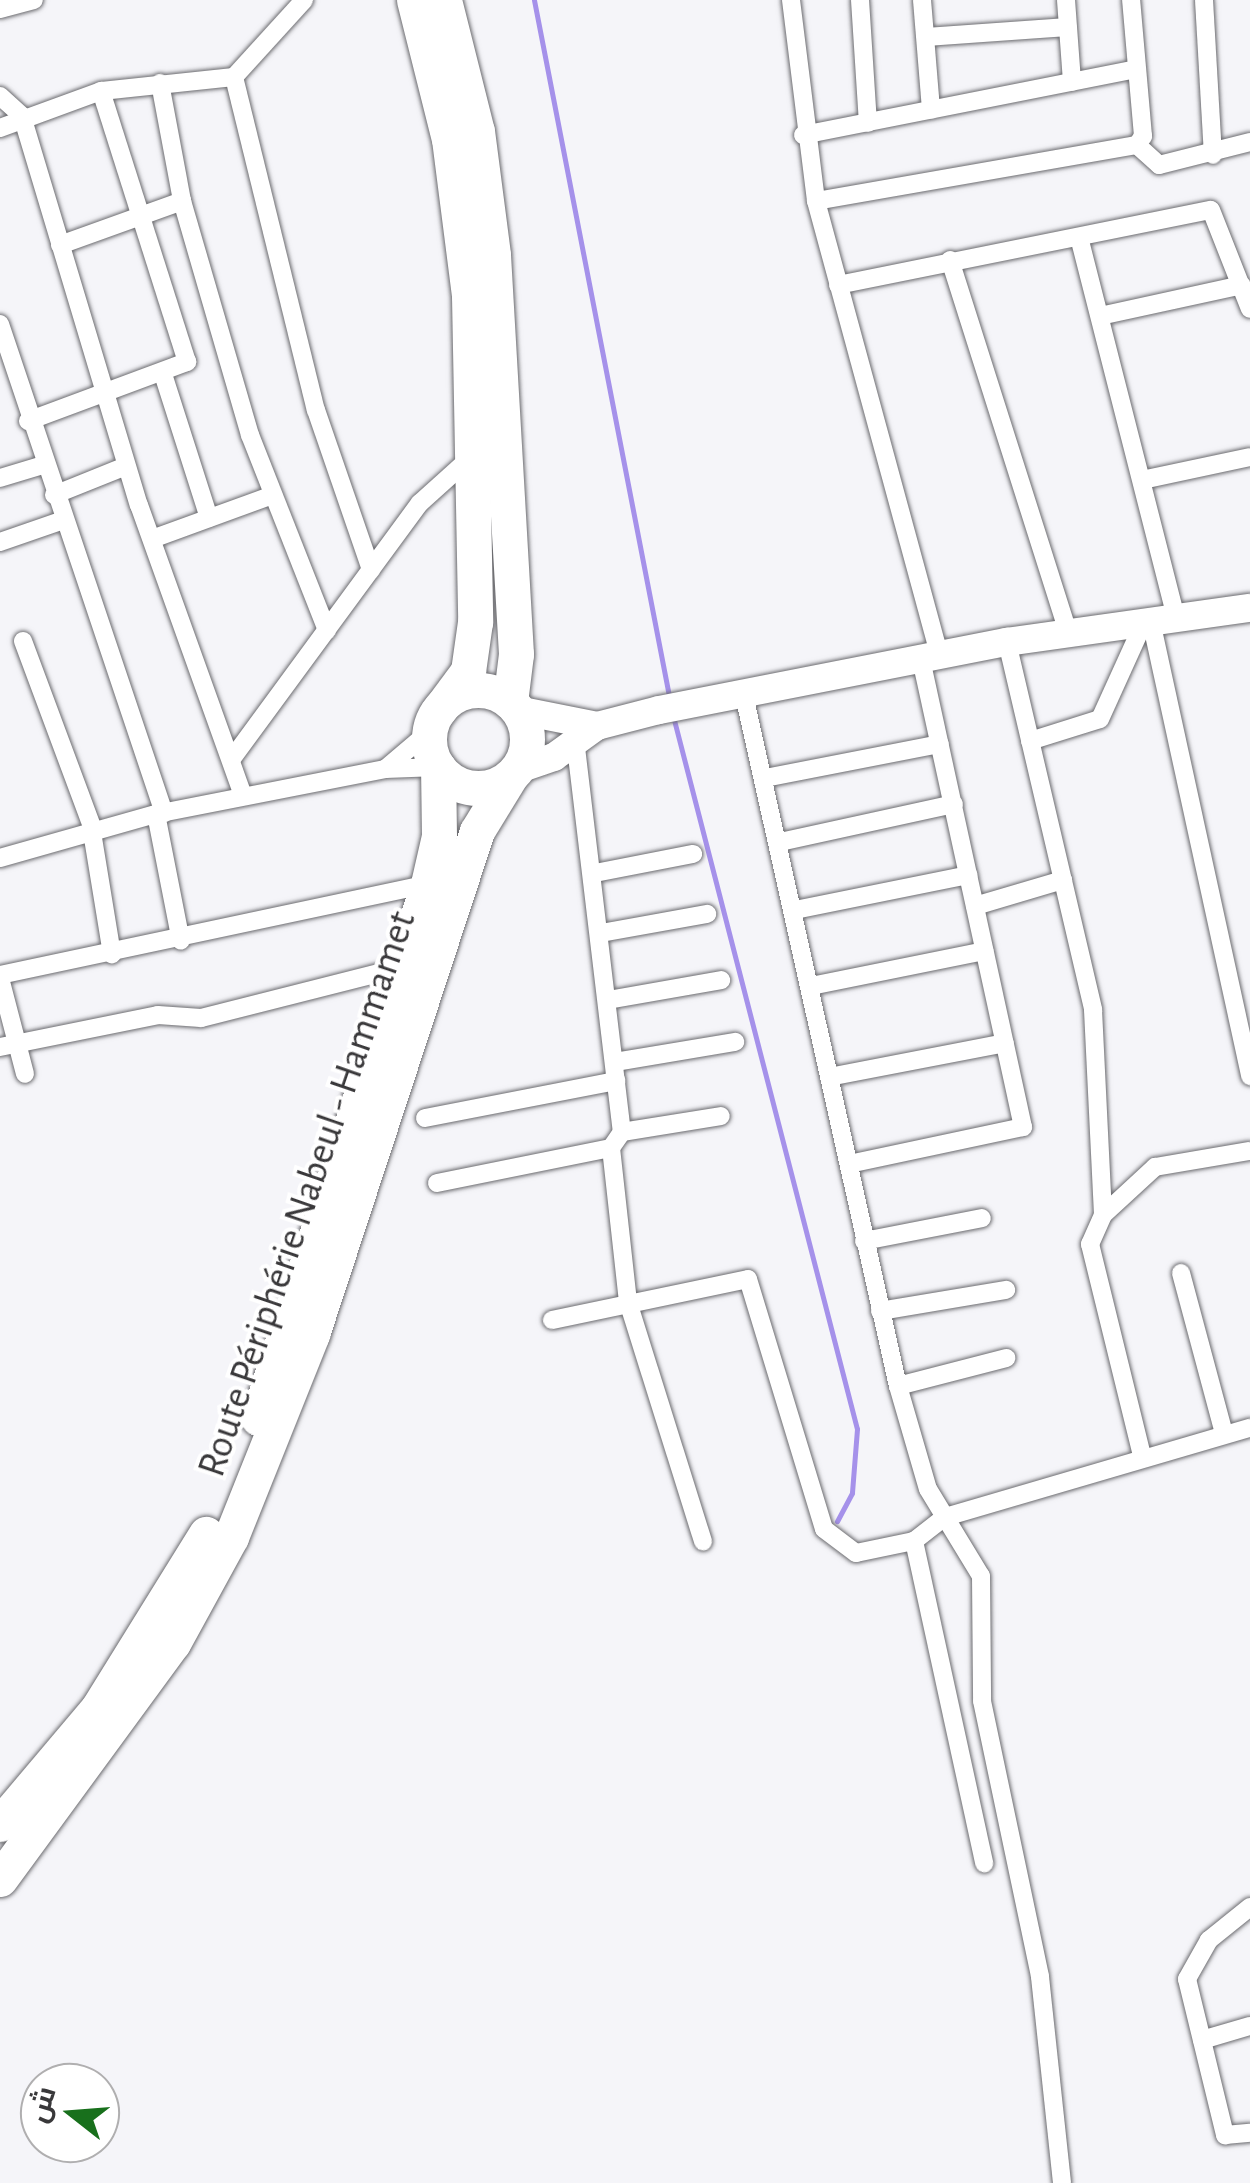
<!DOCTYPE html>
<html>
<head>
<meta charset="utf-8">
<style>
  body { margin:0 }
  #map { position:relative; width:1250px; height:2183px; overflow:hidden; background:#f5f5f9; font-family:"Alegreya Sans",Cairo,sans-serif }
  div>[style] { position:absolute }
  .stream>* { height:5px; margin:-2.5px; padding:0 2.5px; transform-origin:2.5px; border-radius:2.5px; background:#a591ea }
  .roads { filter:drop-shadow(0 0 2px #6b6b6f) drop-shadow(0 0 2px #6b6b6f) }
  .street>* { height:18px; margin:-9px; padding:0 9px; transform-origin:9px; border-radius:9px; background:#fff }
  .secondary>* { height:28px; margin:-14px; padding:0 14px; transform-origin:14px; border-radius:14px; background:#fff }
  .highway>* { height:35px; margin:-17.5px; padding:0 17.5px; transform-origin:17.5px; border-radius:17.5px; background:#fff }
  .highway>.ring { margin:-17.5px; padding:0; box-sizing:content-box; background:none; border:35px solid #fff; border-radius:50% }
  span { translate:-50% -50%; white-space:nowrap; text-align:center; line-height:1.15; -webkit-text-stroke:8px #fff; paint-order:stroke }
  .street-label { font-size:40px; color:#39383a }
  .north { position:absolute; left:20px; top:2063px; width:100px; height:100px; box-sizing:border-box; background:#fff; border:2px solid #b0afb0; border-radius:50%; rotate:287deg; font-size:28px; font-weight:700; line-height:40px; text-align:center; color:#39383a }
  .north::after { content:''; display:block; margin:auto; width:35px; height:45px; background:#18701c; clip-path:polygon(50% 0,100% 100%,50% 72%,0 100%) }
</style>
</head>
<body>
<div id="map">
  <div class="stream">
    <i style="left:534px;top:0;width:714px;rotate:79.02deg"></i>
    <i style="left:673px;top:716px;width:736px;rotate:75.53deg"></i>
    <i style="left:857px;top:1429px;width:64px;rotate:94.5deg"></i>
    <i style="left:852px;top:1493px;width:32px;rotate:118deg"></i>
  </div>
  <div class="roads">
    <div class="street">
      <i style="left:791px;top:0;width:203px;rotate:82.9deg"></i>
      <i style="left:816px;top:201px;width:470px;rotate:74.8deg"></i>
      <i style="left:860px;top:0;width:123px;rotate:86.3deg"></i>
      <i style="left:922px;top:0;width:110px;rotate:85.3deg"></i>
      <i style="left:1066px;top:0;width:82px;rotate:85.8deg"></i>
      <i style="left:1204px;top:0;width:155px;rotate:86.7deg"></i>
      <i style="left:0;top:9px;width:35px;rotate:-15deg"></i>
      <i style="left:926px;top:37px;width:142px;rotate:-4deg"></i>
      <i style="left:234px;top:77px;width:343px;rotate:76.2deg"></i>
      <i style="left:316px;top:410px;width:169px;rotate:71deg"></i>
      <i style="left:160px;top:83px;width:120px;rotate:79.4deg"></i>
      <i style="left:182px;top:201px;width:244px;rotate:73.8deg"></i>
      <i style="left:250px;top:435px;width:210px;rotate:68.5deg"></i>
      <i style="left:0;top:96px;width:30px;rotate:42deg"></i>
      <i style="left:22px;top:116px;width:406px;rotate:73.3deg"></i>
      <i style="left:139px;top:505px;width:309px;rotate:70.3deg"></i>
      <i style="left:0;top:128px;width:108px;rotate:-20.1deg"></i>
      <i style="left:101px;top:91px;width:134px;rotate:-6deg"></i>
      <i style="left:234px;top:77px;width:104px;rotate:-47.7deg"></i>
      <i style="left:803px;top:135px;width:340px;rotate:-11.2deg"></i>
      <i style="left:1137px;top:145px;width:30px;rotate:42deg"></i>
      <i style="left:1159px;top:165px;width:94px;rotate:-14.2deg"></i>
      <i style="left:816px;top:201px;width:326px;rotate:-9.9deg"></i>
      <i style="left:1137px;top:145px;width:11px;rotate:-56deg"></i>
      <i style="left:1143px;top:136px;width:137px;rotate:-95deg"></i>
      <i style="left:1079px;top:237px;width:392px;rotate:75.7deg"></i>
      <i style="left:60px;top:245px;width:130px;rotate:-19.8deg"></i>
      <i style="left:950px;top:260px;width:391px;rotate:72.4deg"></i>
      <i style="left:838px;top:285px;width:380px;rotate:-11.4deg"></i>
      <i style="left:1211px;top:210px;width:106px;rotate:68.5deg"></i>
      <i style="left:1100px;top:316px;width:145px;rotate:-12.3deg"></i>
      <i style="left:0;top:324px;width:516px;rotate:71.46deg"></i>
      <i style="left:163px;top:374px;width:151px;rotate:72.3deg"></i>
      <i style="left:28px;top:421px;width:170px;rotate:-20.4deg"></i>
      <i style="left:187px;top:362px;width:284px;rotate:-107.6deg"></i>
      <i style="left:0;top:478px;width:45px;rotate:-16.8deg"></i>
      <i style="left:1142px;top:480px;width:110px;rotate:-12deg"></i>
      <i style="left:54px;top:495px;width:78px;rotate:-21.9deg"></i>
      <i style="left:152px;top:539px;width:126px;rotate:-20deg"></i>
      <i style="left:0;top:542px;width:68px;rotate:-19deg"></i>
      <i style="left:1151px;top:621px;width:466px;rotate:77.7deg"></i>
      <i style="left:23px;top:641px;width:204px;rotate:69.6deg"></i>
      <i style="left:1007px;top:642px;width:378px;rotate:76.8deg"></i>
      <i style="left:1093px;top:1010px;width:205px;rotate:87.2deg"></i>
      <i style="left:1103px;top:1215px;width:32px;rotate:114deg"></i>
      <i style="left:1090px;top:1244px;width:218px;rotate:76.2deg"></i>
      <i style="left:744px;top:695px;width:708px;rotate:77.44deg"></i>
      <i style="left:898px;top:1386px;width:107px;rotate:73.8deg"></i>
      <i style="left:928px;top:1489px;width:102px;rotate:58.7deg"></i>
      <i style="left:981px;top:1576px;width:125px;rotate:89.5deg"></i>
      <i style="left:982px;top:1701px;width:282px;rotate:78.1deg"></i>
      <i style="left:1040px;top:1977px;width:207px;rotate:83.9deg"></i>
      <i style="left:575px;top:739px;width:396px;rotate:83.2deg"></i>
      <i style="left:622px;top:1132px;width:19px;rotate:125deg"></i>
      <i style="left:611px;top:1148px;width:155px;rotate:83.7deg"></i>
      <i style="left:628px;top:1302px;width:251px;rotate:72.6deg"></i>
      <i style="left:1030px;top:741px;width:73px;rotate:-17.4deg"></i>
      <i style="left:1100px;top:719px;width:107px;rotate:-65.6deg"></i>
      <i style="left:231px;top:760px;width:319px;rotate:-53.7deg"></i>
      <i style="left:420px;top:503px;width:69px;rotate:-42deg"></i>
      <i style="left:385px;top:769px;width:59px;rotate:-40.2deg"></i>
      <i style="left:765px;top:778px;width:178px;rotate:-11deg"></i>
      <i style="left:156px;top:814px;width:129px;rotate:78.9deg"></i>
      <i style="left:92px;top:832px;width:124px;rotate:80.7deg"></i>
      <i style="left:780px;top:842px;width:178px;rotate:-12.3deg"></i>
      <i style="left:0;top:858px;width:162px;rotate:-15.8deg"></i>
      <i style="left:156px;top:814px;width:233px;rotate:-11.1deg"></i>
      <i style="left:385px;top:769px;width:53px;rotate:-2.2deg"></i>
      <i style="left:595px;top:873px;width:100px;rotate:-11deg"></i>
      <i style="left:975px;top:906px;width:92px;rotate:-16.5deg"></i>
      <i style="left:795px;top:910px;width:177px;rotate:-11.4deg"></i>
      <i style="left:601px;top:933px;width:108px;rotate:-10.2deg"></i>
      <i style="left:0;top:975px;width:438px;rotate:-12deg"></i>
      <i style="left:0;top:978px;width:99px;rotate:75.4deg"></i>
      <i style="left:811px;top:986px;width:177px;rotate:-11.4deg"></i>
      <i style="left:608px;top:1000px;width:115px;rotate:-10deg"></i>
      <i style="left:0;top:1047px;width:161px;rotate:-11.4deg"></i>
      <i style="left:158px;top:1015px;width:43px;rotate:4deg"></i>
      <i style="left:201px;top:1018px;width:208px;rotate:-14.2deg"></i>
      <i style="left:615px;top:1062px;width:122px;rotate:-9.5deg"></i>
      <i style="left:829px;top:1077px;width:179px;rotate:-10.9deg"></i>
      <i style="left:425px;top:1118px;width:195px;rotate:-11deg"></i>
      <i style="left:622px;top:1132px;width:100px;rotate:-9.2deg"></i>
      <i style="left:849px;top:1164px;width:178px;rotate:-12deg"></i>
      <i style="left:1023px;top:1127px;width:480px;rotate:-102.3deg"></i>
      <i style="left:437px;top:1183px;width:177px;rotate:-11.4deg"></i>
      <i style="left:1103px;top:1215px;width:71px;rotate:-42.7deg"></i>
      <i style="left:1155px;top:1167px;width:96px;rotate:-9.6deg"></i>
      <i style="left:864px;top:1241px;width:120px;rotate:-11deg"></i>
      <i style="left:1181px;top:1273px;width:167px;rotate:75deg"></i>
      <i style="left:880px;top:1311px;width:128px;rotate:-9.5deg"></i>
      <i style="left:552px;top:1320px;width:200px;rotate:-11.8deg"></i>
      <i style="left:748px;top:1279px;width:261px;rotate:73.1deg"></i>
      <i style="left:824px;top:1529px;width:40px;rotate:37deg"></i>
      <i style="left:856px;top:1553px;width:59px;rotate:-11.7deg"></i>
      <i style="left:914px;top:1541px;width:39px;rotate:-38deg"></i>
      <i style="left:945px;top:1517px;width:318px;rotate:-16.3deg"></i>
      <i style="left:898px;top:1386px;width:112px;rotate:-14.5deg"></i>
      <i style="left:914px;top:1541px;width:330px;rotate:77.7deg"></i>
      <i style="left:1250px;top:1907px;width:53px;rotate:141.2deg"></i>
      <i style="left:1209px;top:1940px;width:45px;rotate:119.4deg"></i>
      <i style="left:1187px;top:1979px;width:161px;rotate:76.3deg"></i>
      <i style="left:1225px;top:2135px;width:25px;rotate:-5deg"></i>
      <i style="left:1202px;top:2040px;width:50px;rotate:-16.3deg"></i>
    </div>
    <div class="secondary">
      <i style="left:517px;top:710px;width:82px;rotate:11.3deg"></i>
      <i style="left:516px;top:770px;width:40px;rotate:-18.9deg"></i>
      <i style="left:554px;top:757px;width:53px;rotate:-35.8deg"></i>
      <i style="left:597px;top:726px;width:64px;rotate:-14.5deg"></i>
      <i style="left:659px;top:710px;width:355px;rotate:-11.1deg"></i>
      <i style="left:1007px;top:642px;width:245px;rotate:-8deg"></i>
    </div>
    <div class="highway">
      <i style="left:414px;top:0;width:143px;rotate:75.9deg"></i>
      <i style="left:449px;top:139px;width:158px;rotate:82.7deg"></i>
      <i style="left:469px;top:296px;width:326px;rotate:88.9deg"></i>
      <i style="left:475px;top:622px;width:49px;rotate:98.1deg"></i>
      <i style="left:468px;top:671px;width:49px;rotate:126.6deg"></i>
      <i style="left:444px;top:0;width:135px;rotate:75.9deg"></i>
      <i style="left:477px;top:131px;width:125px;rotate:82.6deg"></i>
      <i style="left:493px;top:255px;width:400px;rotate:86.7deg"></i>
      <i style="left:516px;top:654px;width:48px;rotate:97.1deg"></i>
      <i class="ring" style="left:429px;top:690px;width:63px;height:63px"></i>
      <i style="left:258px;top:1418px;width:560px;rotate:-72.34deg"></i>
      <i style="left:428px;top:884px;width:49px;rotate:-77.1deg"></i>
      <i style="left:439px;top:836px;width:69px;rotate:-90.8deg"></i>
      <i style="left:0;top:1824px;width:152px;rotate:-49.8deg"></i>
      <i style="left:98px;top:1708px;width:205px;rotate:-58.2deg"></i>
      <i style="left:0;top:1879px;width:293px;rotate:-53.8deg"></i>
      <i style="left:173px;top:1643px;width:121px;rotate:-61.3deg"></i>
      <i style="left:231px;top:1537px;width:219px;rotate:-68.2deg"></i>
      <i style="left:312px;top:1334px;width:529px;rotate:-71.84deg"></i>
      <i style="left:477px;top:831px;width:63px;rotate:-58.6deg"></i>
    </div>
  </div>
  <div class="street-label">
    <span style="left:307px;top:1194px;rotate:-71deg">Route Périphérie Nabeul - Hammamet</span>
  </div>
  <div class="north">ش</div>
</div>
</body>
</html>
